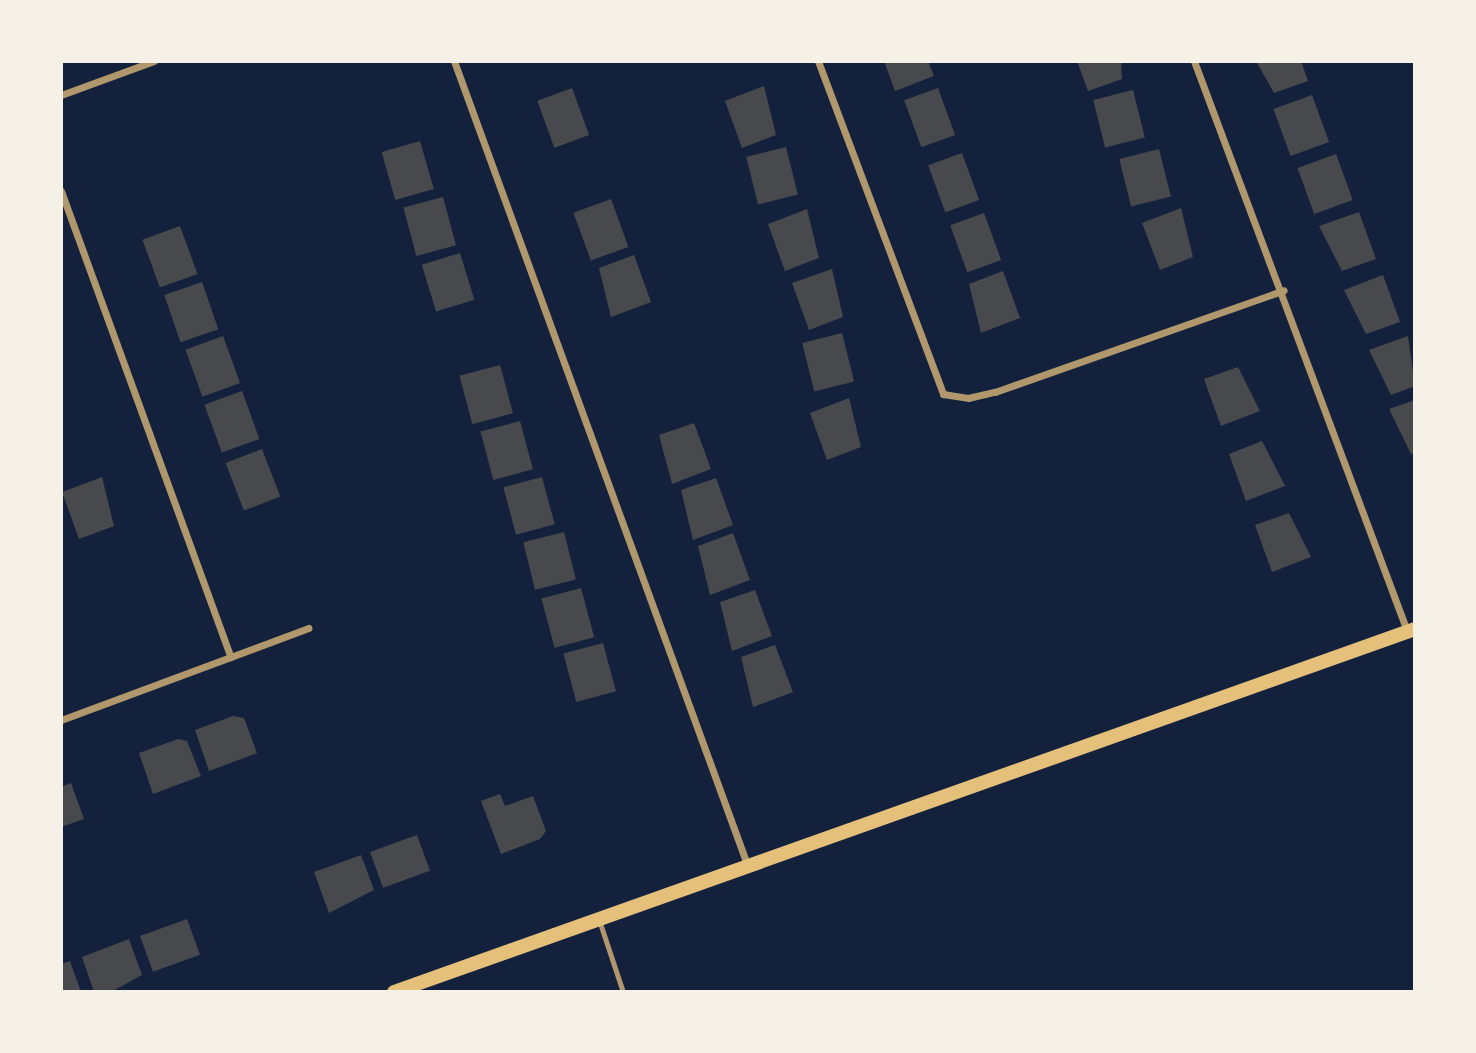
<!DOCTYPE html>
<html>
<head>
<meta charset="utf-8">
<style>
  body { margin:0 }
  #map { position:relative; width:1476px; height:1053px; overflow:hidden; background:#14213d; font-family:"Zilla Slab",serif }
  div>[style] { position:absolute }
  .building>* { inset:0; background:#48494c; transform-origin:0 0 }
  .service>* { height:5px; margin:-2.5px; padding:0 2.5px; transform-origin:2.5px; border-radius:2.5px; background:#b1986c }
  .minor>* { height:7px; margin:-3.5px; padding:0 3.5px; transform-origin:3.5px; border-radius:3.5px; background:#b1986c }
  .secondary>* { height:14px; margin:-7px; padding:0 7px; transform-origin:7px; border-radius:7px; background:#e5c07b }
  span { translate:-50% -50%; white-space:nowrap; text-align:center; line-height:1.15; -webkit-text-stroke:5px #f6f1e7; paint-order:stroke }
  .frame { position:absolute; inset:0; border:63px solid #f6f1e7; pointer-events:none }
</style>
</head>
<body>
<div id="map">
  <div class="building">
    <i style="clip-path:polygon(884px 61px,928px 61px,934px 76px,895px 91px)"></i>
    <i style="clip-path:polygon(1077px 61px,1121px 61px,1122px 79px,1088px 91px)"></i>
    <i style="clip-path:polygon(1256px 61px,1301px 61px,1308px 81px,1274px 93px)"></i>
    <i style="clip-path:polygon(764px 86px,776px 135px,742px 148px,725px 101px)"></i>
    <i style="left:572px;top:88px;width:50px;height:37px;rotate:70deg"></i>
    <i style="left:938px;top:88px;width:50px;height:36px;rotate:70deg"></i>
    <i style="left:1133px;top:90px;width:49px;height:41px;rotate:76deg"></i>
    <i style="left:1312px;top:95px;width:50px;height:41px;rotate:70deg"></i>
    <i style="left:420px;top:141px;width:50px;height:40px;rotate:74deg"></i>
    <i style="left:786px;top:147px;width:49px;height:41px;rotate:76deg"></i>
    <i style="left:1159px;top:149px;width:49px;height:41px;rotate:76deg"></i>
    <i style="left:962px;top:153px;width:50px;height:36px;rotate:70deg"></i>
    <i style="left:1336px;top:154px;width:49px;height:41px;rotate:70deg"></i>
    <i style="left:443px;top:197px;width:50px;height:41px;rotate:75deg"></i>
    <i style="left:611px;top:199px;width:51px;height:40px;rotate:70deg"></i>
    <i style="clip-path:polygon(1181px 208px,1193px 257px,1160px 270px,1142px 223px)"></i>
    <i style="clip-path:polygon(807px 209px,819px 258px,785px 271px,768px 224px)"></i>
    <i style="clip-path:polygon(1359px 212px,1376px 259px,1342px 271px,1319px 226px)"></i>
    <i style="left:984px;top:213px;width:50px;height:36px;rotate:70deg"></i>
    <i style="left:180px;top:226px;width:51px;height:40px;rotate:70deg"></i>
    <i style="left:460px;top:253px;width:49px;height:40px;rotate:73deg"></i>
    <i style="clip-path:polygon(634px 255px,651px 302px,611px 317px,599px 268px)"></i>
    <i style="clip-path:polygon(832px 269px,843px 317px,809px 330px,792px 283px)"></i>
    <i style="clip-path:polygon(1003px 271px,1020px 318px,981px 333px,969px 284px)"></i>
    <i style="clip-path:polygon(1383px 275px,1400px 322px,1366px 334px,1344px 290px)"></i>
    <i style="left:202px;top:282px;width:50px;height:40px;rotate:71deg"></i>
    <i style="left:842px;top:333px;width:50px;height:41px;rotate:76deg"></i>
    <i style="left:223px;top:336px;width:50px;height:40px;rotate:70deg"></i>
    <i style="clip-path:polygon(1408px 336px,1415px 386px,1391px 395px,1369px 350px)"></i>
    <i style="left:500px;top:365px;width:50px;height:42px;rotate:75deg"></i>
    <i style="clip-path:polygon(1238px 367px,1260px 411px,1221px 426px,1204px 379px)"></i>
    <i style="left:242px;top:391px;width:51px;height:40px;rotate:70deg"></i>
    <i style="clip-path:polygon(849px 398px,861px 447px,827px 460px,810px 413px)"></i>
    <i style="clip-path:polygon(1415px 400px,1415px 453px,1411px 454px,1389px 409px)"></i>
    <i style="left:520px;top:421px;width:50px;height:41px;rotate:75deg"></i>
    <i style="clip-path:polygon(694px 423px,711px 469px,672px 484px,659px 435px)"></i>
    <i style="clip-path:polygon(1262px 441px,1285px 486px,1246px 501px,1229px 454px)"></i>
    <i style="left:262px;top:449px;width:51px;height:39px;rotate:69deg"></i>
    <i style="clip-path:polygon(102px 477px,114px 526px,79px 539px,62px 492px)"></i>
    <i style="left:542px;top:477px;width:49px;height:40px;rotate:75deg"></i>
    <i style="clip-path:polygon(716px 478px,733px 525px,693px 540px,681px 490px)"></i>
    <i style="clip-path:polygon(1289px 513px,1311px 557px,1272px 572px,1255px 525px)"></i>
    <i style="left:564px;top:532px;width:49px;height:42px;rotate:76deg"></i>
    <i style="clip-path:polygon(733px 533px,750px 580px,710px 595px,698px 546px)"></i>
    <i style="left:581px;top:588px;width:51px;height:41px;rotate:75deg"></i>
    <i style="clip-path:polygon(755px 590px,772px 636px,732px 651px,720px 602px)"></i>
    <i style="left:603px;top:643px;width:50px;height:41px;rotate:75deg"></i>
    <i style="clip-path:polygon(775px 645px,793px 692px,753px 707px,741px 657px)"></i>
    <i style="clip-path:polygon(233px 716px,244px 718px,257px 753px,209px 771px,195px 730px)"></i>
    <i style="clip-path:polygon(178px 739px,187px 741px,201px 776px,153px 794px,139px 753px)"></i>
    <i style="clip-path:polygon(71px 783px,84px 819px,61px 827px,61px 787px)"></i>
    <i style="clip-path:polygon(500px 794px,505px 806px,533px 796px,546px 831px,540px 839px,501px 854px,481px 801px)"></i>
    <i style="left:417px;top:835px;width:38px;height:50px;rotate:70deg"></i>
    <i style="clip-path:polygon(361px 855px,374px 890px,329px 913px,314px 872px)"></i>
    <i style="left:187px;top:919px;width:38px;height:50px;rotate:70deg"></i>
    <i style="clip-path:polygon(129px 939px,142px 975px,111px 992px,94px 992px,82px 957px)"></i>
    <i style="clip-path:polygon(70px 961px,81px 992px,61px 992px,61px 964px)"></i>
  </div>
  <div class="service">
    <i style="left:599px;top:920px;width:76px;rotate:71.6deg"></i>
  </div>
  <div class="minor">
    <i style="left:454px;top:61px;width:858px;rotate:69.96deg"></i>
    <i style="left:818px;top:61px;width:356px;rotate:69.4deg"></i>
    <i style="left:943px;top:394px;width:25px;rotate:9deg"></i>
    <i style="left:968px;top:398px;width:28px;rotate:-13deg"></i>
    <i style="left:995px;top:392px;width:306px;rotate:-19.4deg"></i>
    <i style="left:1194px;top:61px;width:608px;rotate:69.51deg"></i>
    <i style="left:61px;top:95px;width:99px;rotate:-20.1deg"></i>
    <i style="left:61px;top:191px;width:496px;rotate:70deg"></i>
    <i style="left:61px;top:720px;width:264px;rotate:-20.4deg"></i>
  </div>
  <div class="secondary">
    <i style="left:394px;top:992px;width:1084px;rotate:-19.57deg"></i>
  </div>
  <div class="frame"></div>
</div>
</body>
</html>
